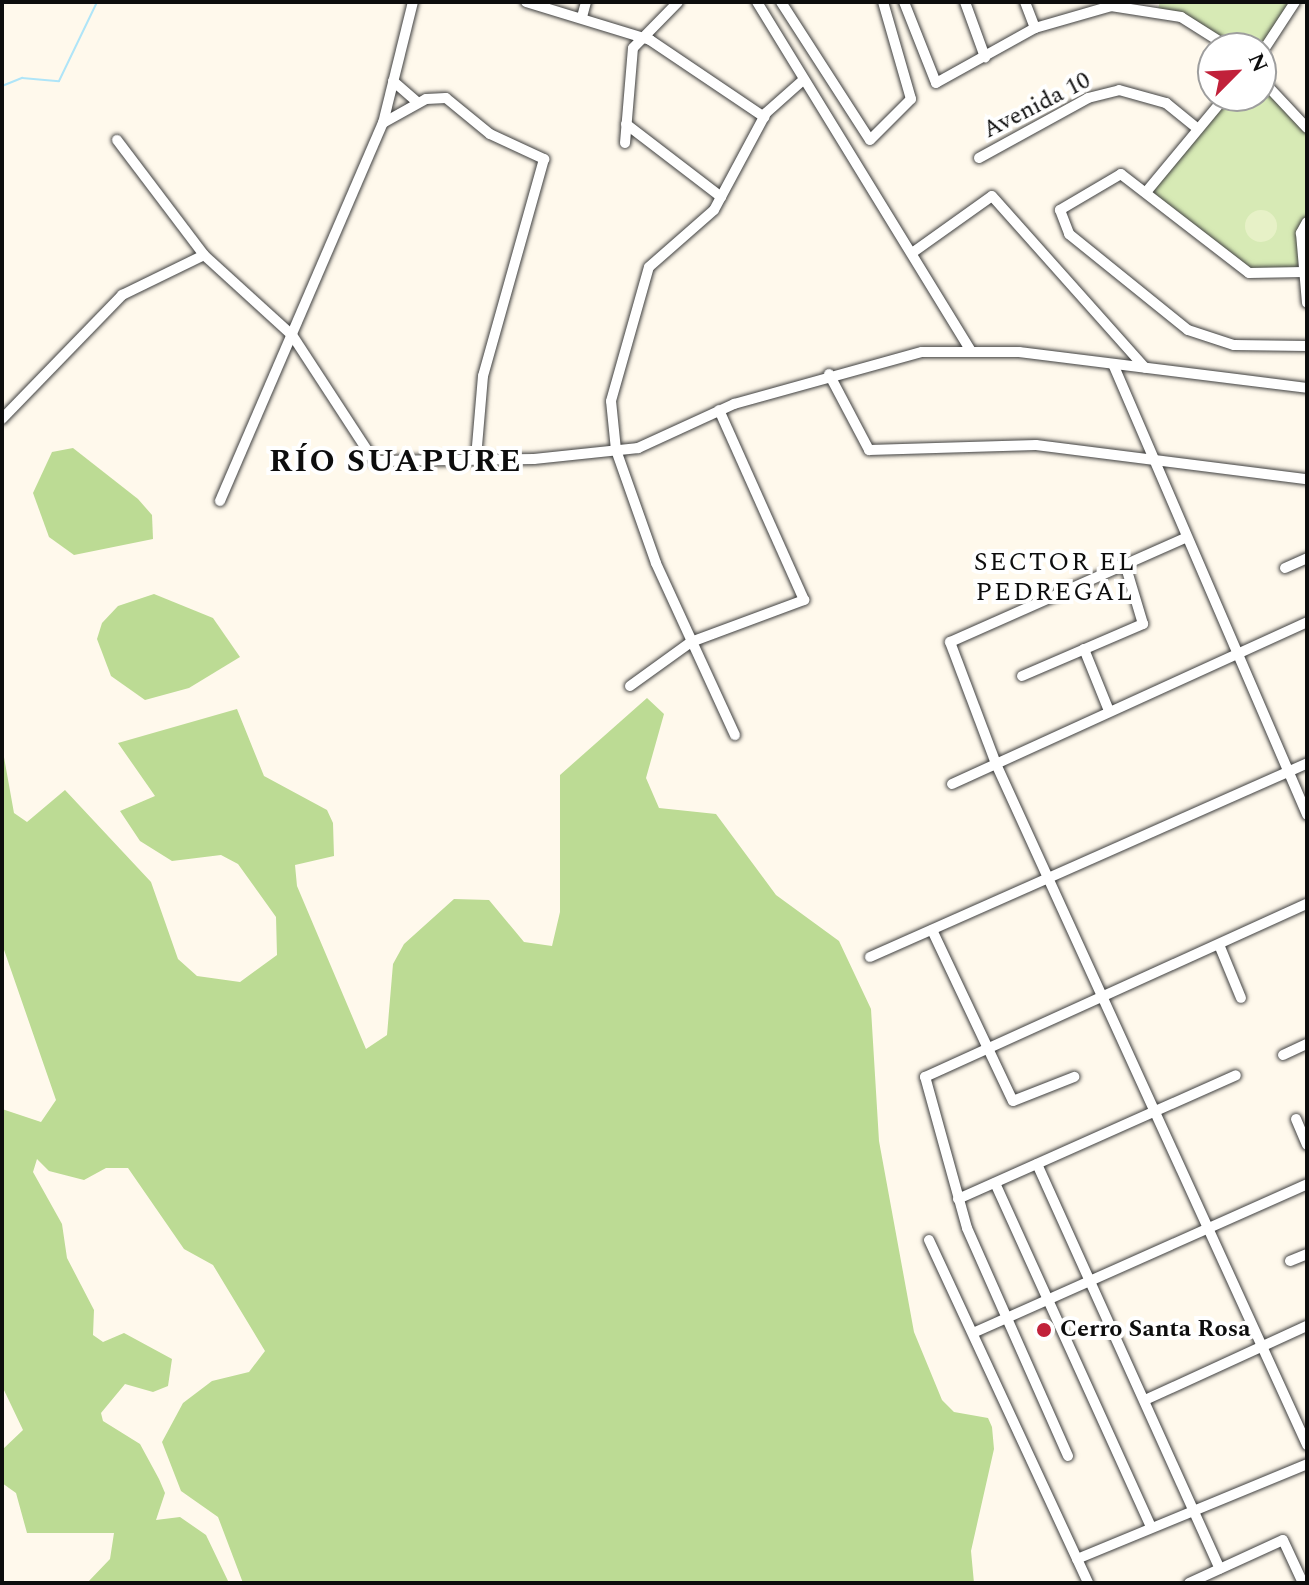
<!DOCTYPE html>
<html>
<head>
<meta charset="utf-8">
<style>
  body { margin:0 }
  #map { position:relative; width:1309px; height:1585px; overflow:hidden; background:#fff9ec; font-family:Spectral,serif }
  div>[style] { position:absolute }
  .green>* { inset:0; background:#d7eab5 }
  .forest>* { inset:0; background:#bcdb94 }
  .pitch>* { inset:0; background:#e7f1c7 }
  .round { border-radius:50% }
  .stream>* { height:2px; margin:-1px; padding:0 1px; transform-origin:1px; border-radius:1px; background:#afe5f8 }
  .roads { filter:drop-shadow(0 0 2px #404040) drop-shadow(0 0 2px #404040) }
  .minor>* { height:10px; margin:-5px; padding:0 5px; transform-origin:5px; border-radius:5px; background:#fff }
  .dots>* { width:22px; height:22px; translate:-50% -50%; box-sizing:border-box; border:4px solid #fff; border-radius:50% }
  span { translate:-50% -50%; white-space:nowrap; text-align:center; line-height:1.15; -webkit-text-stroke:8px #fff; paint-order:stroke }
  .street-label { font-size:24px; color:#0d0d0d }
  .poi-label { font-size:24px; color:#0d0d0d; font-weight:700 }
  .left { translate:0 -50%; text-align:left }
  .neighbourhood-label { font-size:26px; color:#0d0d0d; letter-spacing:2px }
  .district-label { font-size:32px; color:#0d0d0d; font-weight:700; letter-spacing:2px }
  .frame { position:absolute; inset:0; border:4px solid #0d0d0d; pointer-events:none }
  .north { position:absolute; left:1197px; top:32px; width:80px; height:80px; box-sizing:border-box; background:#fff; border:2px solid #9e9e9e; border-radius:50%; rotate:66deg; font-size:22px; font-weight:700; line-height:32px; text-align:center; color:#0d0d0d }
  .north::after { content:''; display:block; margin:auto; width:28px; height:36px; background:#c1213a; clip-path:polygon(50% 0,100% 100%,50% 72%,0 100%) }
</style>
</head>
<body>
<div id="map">
  <div class="green">
    <i style="clip-path:polygon(1160px 2px,1295px 2px,1261px 48px,1230px 48px,1158px 9px)"></i>
    <i style="clip-path:polygon(1261px 79px,1307px 128px,1304px 272px,1268px 278px,1255px 277px,1147px 191px,1226px 96px,1261px 96px)"></i>
  </div>
  <div class="forest">
    <i style="clip-path:polygon(73px 448px,138px 499px,152px 515px,153px 539px,74px 555px,49px 537px,33px 493px,52px 452px)"></i>
    <i style="clip-path:polygon(154px 594px,213px 618px,240px 657px,189px 688px,145px 700px,111px 676px,97px 639px,102px 623px,118px 606px)"></i>
    <i style="clip-path:polygon(647px 698px,664px 714px,646px 778px,659px 808px,716px 814px,776px 895px,839px 941px,871px 1009px,879px 1141px,914px 1332px,942px 1400px,954px 1412px,988px 1418px,992px 1427px,994px 1449px,971px 1551px,974px 1583px,243px 1583px,218px 1517px,181px 1491px,162px 1442px,183px 1403px,212px 1381px,249px 1372px,265px 1351px,213px 1265px,184px 1249px,128px 1168px,106px 1168px,84px 1180px,49px 1171px,37px 1159px,33px 1172px,62px 1224px,67px 1258px,94px 1310px,93px 1335px,103px 1342px,124px 1333px,172px 1359px,168px 1386px,153px 1392px,125px 1384px,101px 1413px,103px 1421px,140px 1444px,159px 1479px,165px 1493px,156px 1520px,180px 1517px,206px 1535px,229px 1583px,87px 1583px,110px 1559px,114px 1533px,27px 1533px,16px 1493px,2px 1483px,2px 1450px,23px 1430px,2px 1386px,2px 1109px,41px 1122px,56px 1100px,2px 944px,2px 746px,14px 813px,27px 822px,65px 790px,151px 882px,178px 959px,197px 976px,240px 982px,277px 955px,276px 917px,238px 864px,221px 855px,172px 861px,140px 841px,120px 811px,155px 796px,118px 743px,237px 709px,264px 776px,327px 810px,333px 823px,334px 856px,295px 865px,297px 886px,366px 1049px,387px 1035px,393px 964px,404px 944px,454px 899px,489px 900px,524px 942px,552px 946px,560px 912px,560px 775px)"></i>
  </div>
  <div class="pitch">
    <i class="round" style="left:1245px;top:210px;width:32px;height:32px"></i>
  </div>
  <div class="stream">
    <i style="left:2px;top:86px;width:22px;rotate:-22deg"></i>
    <i style="left:22px;top:78px;width:37px;rotate:5deg"></i>
    <i style="left:59px;top:81px;width:88px;rotate:-64.3deg"></i>
  </div>
  <div class="roads">
    <div class="minor">
      <i style="left:526px;top:2px;width:130px;rotate:17deg"></i>
      <i style="left:650px;top:40px;width:138px;rotate:34deg"></i>
      <i style="left:757px;top:2px;width:409px;rotate:58.5deg"></i>
      <i style="left:781px;top:2px;width:164px;rotate:57.2deg"></i>
      <i style="left:870px;top:140px;width:58px;rotate:-45deg"></i>
      <i style="left:911px;top:99px;width:101px;rotate:-106.1deg"></i>
      <i style="left:904px;top:2px;width:87px;rotate:68.4deg"></i>
      <i style="left:936px;top:83px;width:113px;rotate:-29.1deg"></i>
      <i style="left:1035px;top:28px;width:79px;rotate:-16.1deg"></i>
      <i style="left:1111px;top:6px;width:71px;rotate:8.9deg"></i>
      <i style="left:1181px;top:17px;width:58px;rotate:32.3deg"></i>
      <i style="left:965px;top:2px;width:59px;rotate:70deg"></i>
      <i style="left:1025px;top:2px;width:28px;rotate:69deg"></i>
      <i style="left:582px;top:17px;width:16px;rotate:-75deg"></i>
      <i style="left:1261px;top:54px;width:62px;rotate:-56.8deg"></i>
      <i style="left:1261px;top:79px;width:67px;rotate:46.8deg"></i>
      <i style="left:393px;top:81px;width:32px;rotate:41deg"></i>
      <i style="left:383px;top:123px;width:49px;rotate:-29.2deg"></i>
      <i style="left:426px;top:99px;width:20px;rotate:-3deg"></i>
      <i style="left:446px;top:98px;width:57px;rotate:39.3deg"></i>
      <i style="left:490px;top:134px;width:60px;rotate:24.8deg"></i>
      <i style="left:544px;top:159px;width:225px;rotate:105.7deg"></i>
      <i style="left:483px;top:376px;width:81px;rotate:94.9deg"></i>
      <i style="left:626px;top:124px;width:120px;rotate:37.5deg"></i>
      <i style="left:117px;top:140px;width:144px;rotate:52.9deg"></i>
      <i style="left:204px;top:255px;width:119px;rotate:42.3deg"></i>
      <i style="left:292px;top:335px;width:150px;rotate:56.9deg"></i>
      <i style="left:374px;top:461px;width:160px;rotate:-0.7deg"></i>
      <i style="left:534px;top:459px;width:105px;rotate:-6deg"></i>
      <i style="left:638px;top:448px;width:106px;rotate:-24.6deg"></i>
      <i style="left:734px;top:404px;width:195px;rotate:-15.5deg"></i>
      <i style="left:922px;top:352px;width:97px"></i>
      <i style="left:1019px;top:352px;width:290px;rotate:7.1deg"></i>
      <i style="left:625px;top:143px;width:95px;rotate:-85.2deg"></i>
      <i style="left:633px;top:48px;width:64px;rotate:-45.6deg"></i>
      <i style="left:979px;top:158px;width:124px;rotate:-28.8deg"></i>
      <i style="left:1088px;top:98px;width:32px;rotate:-14deg"></i>
      <i style="left:1119px;top:90px;width:49px;rotate:15.5deg"></i>
      <i style="left:1166px;top:103px;width:41px;rotate:39.1deg"></i>
      <i style="left:1147px;top:191px;width:124px;rotate:-50.3deg"></i>
      <i style="left:1307px;top:222px;width:13px;rotate:119deg"></i>
      <i style="left:1301px;top:233px;width:70px;rotate:85.1deg"></i>
      <i style="left:912px;top:253px;width:98px;rotate:-35.5deg"></i>
      <i style="left:992px;top:196px;width:230px;rotate:48.3deg"></i>
      <i style="left:1304px;top:272px;width:55px;rotate:179deg"></i>
      <i style="left:1249px;top:273px;width:162px;rotate:-142.3deg"></i>
      <i style="left:1121px;top:174px;width:71px;rotate:149.5deg"></i>
      <i style="left:1060px;top:210px;width:26px;rotate:69deg"></i>
      <i style="left:1069px;top:234px;width:153px;rotate:38.9deg"></i>
      <i style="left:1188px;top:330px;width:48px;rotate:18.1deg"></i>
      <i style="left:1234px;top:345px;width:73px;rotate:0.8deg"></i>
      <i style="left:1113px;top:364px;width:491px;rotate:66.7deg"></i>
      <i style="left:829px;top:374px;width:86px;rotate:62.2deg"></i>
      <i style="left:869px;top:450px;width:167px;rotate:-1.7deg"></i>
      <i style="left:1036px;top:445px;width:273px;rotate:7.2deg"></i>
      <i style="left:2px;top:419px;width:173px;rotate:-45.9deg"></i>
      <i style="left:122px;top:295px;width:91px;rotate:-26deg"></i>
      <i style="left:220px;top:501px;width:412px;rotate:-66.7deg"></i>
      <i style="left:383px;top:123px;width:125px;rotate:-76.1deg"></i>
      <i style="left:1185px;top:538px;width:257px;rotate:156.1deg"></i>
      <i style="left:950px;top:642px;width:130px;rotate:69.3deg"></i>
      <i style="left:996px;top:764px;width:749px;rotate:65.45deg"></i>
      <i style="left:1285px;top:568px;width:24px;rotate:-24deg"></i>
      <i style="left:1084px;top:649px;width:67px;rotate:68deg"></i>
      <i style="left:1022px;top:676px;width:132px;rotate:-23.3deg"></i>
      <i style="left:1143px;top:624px;width:63px;rotate:-106.7deg"></i>
      <i style="left:630px;top:686px;width:75px;rotate:-35.8deg"></i>
      <i style="left:691px;top:642px;width:121px;rotate:-20.4deg"></i>
      <i style="left:804px;top:600px;width:208px;rotate:-114.1deg"></i>
      <i style="left:735px;top:735px;width:189px;rotate:-114.7deg"></i>
      <i style="left:656px;top:563px;width:120px;rotate:-109.5deg"></i>
      <i style="left:616px;top:450px;width:49px;rotate:-95.8deg"></i>
      <i style="left:611px;top:401px;width:139px;rotate:-74.2deg"></i>
      <i style="left:649px;top:267px;width:86px;rotate:-41.2deg"></i>
      <i style="left:714px;top:210px;width:110px;rotate:-61.8deg"></i>
      <i style="left:766px;top:113px;width:48px;rotate:-41.6deg"></i>
      <i style="left:952px;top:784px;width:390px;rotate:-24.5deg"></i>
      <i style="left:932px;top:930px;width:189px;rotate:64.7deg"></i>
      <i style="left:1013px;top:1101px;width:66px;rotate:-21.5deg"></i>
      <i style="left:1220px;top:947px;width:55px;rotate:67.6deg"></i>
      <i style="left:870px;top:957px;width:478px;rotate:-23.9deg"></i>
      <i style="left:1283px;top:1055px;width:26px;rotate:-25deg"></i>
      <i style="left:1296px;top:1119px;width:28px;rotate:67deg"></i>
      <i style="left:1037px;top:1164px;width:444px;rotate:65.7deg"></i>
      <i style="left:995px;top:1183px;width:378px;rotate:65.6deg"></i>
      <i style="left:958px;top:1199px;width:304px;rotate:-24deg"></i>
      <i style="left:929px;top:1240px;width:378px;rotate:65.1deg"></i>
      <i style="left:1290px;top:1261px;width:18px;rotate:-22deg"></i>
      <i style="left:973px;top:1333px;width:366px;rotate:-24deg"></i>
      <i style="left:1145px;top:1400px;width:178px;rotate:-24.6deg"></i>
      <i style="left:1068px;top:1456px;width:249px;rotate:-113.9deg"></i>
      <i style="left:967px;top:1228px;width:157px;rotate:-105.5deg"></i>
      <i style="left:925px;top:1077px;width:419px;rotate:-24.4deg"></i>
      <i style="left:1077px;top:1559px;width:249px;rotate:-22.4deg"></i>
      <i style="left:1189px;top:1583px;width:103px;rotate:-24.6deg"></i>
      <i style="left:1283px;top:1540px;width:47px;rotate:65.1deg"></i>
    </div>
  </div>
  <div class="dots">
    <i style="left:1044px;top:1330px;background:#c1213a"></i>
  </div>
  <div class="street-label">
    <span style="left:1037px;top:106px;rotate:-27deg">Avenida 10</span>
  </div>
  <div class="poi-label">
    <span class="left" style="left:1060px;top:1330px">Cerro Santa Rosa</span>
  </div>
  <div class="neighbourhood-label">
    <span style="left:1055px;top:578px">SECTOR EL<br>PEDREGAL</span>
  </div>
  <div class="district-label">
    <span style="left:396px;top:462px">RÍO SUAPURE</span>
  </div>
  <div class="frame"></div>
  <div class="north">N</div>
</div>
</body>
</html>
